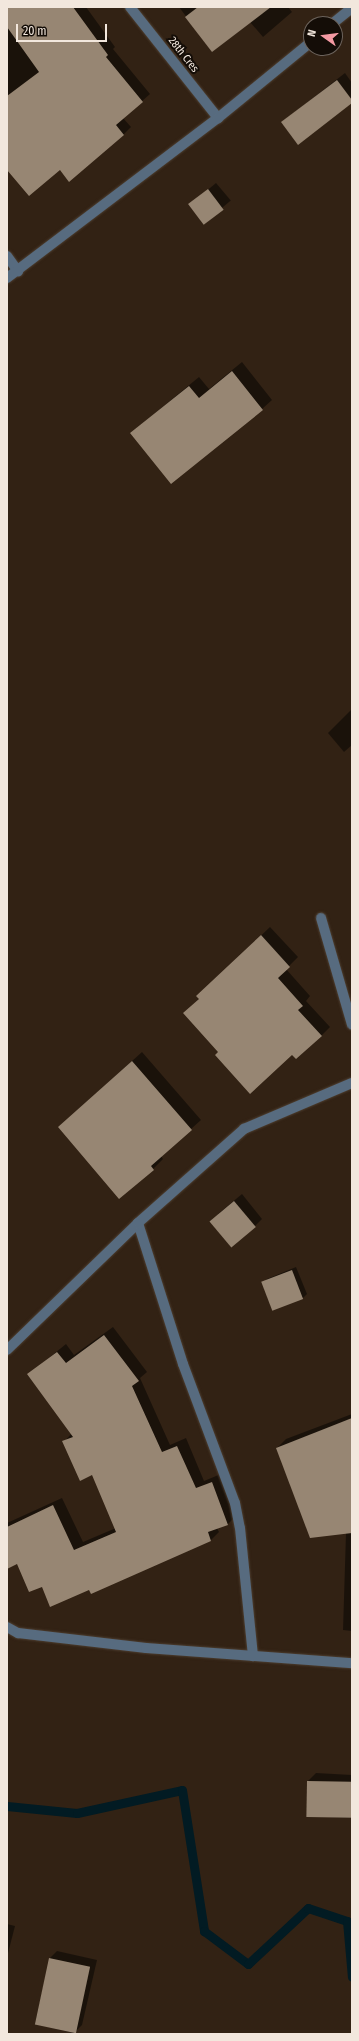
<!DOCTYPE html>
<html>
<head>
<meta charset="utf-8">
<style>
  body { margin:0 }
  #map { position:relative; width:359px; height:2041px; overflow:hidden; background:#322214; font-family:"Fira Sans Condensed",sans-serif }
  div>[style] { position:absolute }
  .shadow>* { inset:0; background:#0007; transform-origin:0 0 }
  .stream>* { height:9px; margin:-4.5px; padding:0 4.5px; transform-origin:4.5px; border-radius:4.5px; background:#021b23 }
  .building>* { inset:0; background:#978673; transform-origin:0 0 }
  .roads { filter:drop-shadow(0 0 1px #4d3e30) drop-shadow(0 0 1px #4d3e30) }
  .minor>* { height:10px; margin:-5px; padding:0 5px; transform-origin:5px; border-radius:5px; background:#576b7f }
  span { translate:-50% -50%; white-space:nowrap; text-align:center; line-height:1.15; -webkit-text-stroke:4px #140d07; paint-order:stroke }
  .street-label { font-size:11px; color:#f2e7dd }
  .frame { position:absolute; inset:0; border:8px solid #f2e7dd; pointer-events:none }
  .north { position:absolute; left:303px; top:16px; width:40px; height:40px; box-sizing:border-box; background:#140d07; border:1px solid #6d645d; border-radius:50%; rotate:284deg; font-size:11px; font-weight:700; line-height:16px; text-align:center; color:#f2e7dd }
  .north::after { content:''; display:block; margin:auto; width:14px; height:18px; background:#f49aa3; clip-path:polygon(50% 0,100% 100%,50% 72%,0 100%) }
  .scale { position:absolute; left:16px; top:24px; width:91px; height:18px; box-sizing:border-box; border:2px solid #f2e7dd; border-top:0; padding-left:5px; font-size:12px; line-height:14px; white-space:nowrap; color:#f2e7dd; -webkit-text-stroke:3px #140d07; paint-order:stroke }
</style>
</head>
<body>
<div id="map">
  <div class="shadow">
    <i style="clip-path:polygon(7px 7px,86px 7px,115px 47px,113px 49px,150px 94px,123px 118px,131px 127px,123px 135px,7px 167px)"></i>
    <i style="clip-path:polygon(179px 7px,288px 7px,292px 12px,263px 37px,250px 22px,212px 51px)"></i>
    <i style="clip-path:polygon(345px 73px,352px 83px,352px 102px,282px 122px)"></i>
    <i style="left:216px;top:183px;width:23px;height:34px;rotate:50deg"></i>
    <i style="clip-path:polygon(242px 362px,272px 400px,262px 409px,131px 433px,199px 377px,209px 389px)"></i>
    <i style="clip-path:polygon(352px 709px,352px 745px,344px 752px,328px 733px)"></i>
    <i style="clip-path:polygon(270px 927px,298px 957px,286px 969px,310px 996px,306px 1001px,330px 1027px,321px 1036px,292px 1053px,219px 1052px,200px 998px,206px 988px)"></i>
    <i style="clip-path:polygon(142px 1052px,201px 1120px,161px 1156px,163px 1159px,153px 1169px,119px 1198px,69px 1118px)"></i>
    <i style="clip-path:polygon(242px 1194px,262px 1219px,255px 1226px,218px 1214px)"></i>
    <i style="clip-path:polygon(296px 1267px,307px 1294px,303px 1298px,263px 1283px,267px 1279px)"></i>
    <i style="clip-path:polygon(113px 1327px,147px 1372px,140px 1378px,170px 1445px,186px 1438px,204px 1481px,221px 1474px,236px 1516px,228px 1524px,217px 1528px,219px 1532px,211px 1540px,91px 1592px,90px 1588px,42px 1585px,18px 1563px,7px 1568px,7px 1523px,62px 1498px,83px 1542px,116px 1528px,93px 1474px,64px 1442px,72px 1433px,28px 1375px,66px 1344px,74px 1355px)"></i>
    <i style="clip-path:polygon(352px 1414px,352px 1631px,343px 1630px,346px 1533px,277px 1448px,286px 1439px)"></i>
    <i style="clip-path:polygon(316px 1773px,352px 1775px,352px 1818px,307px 1816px,308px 1781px)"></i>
    <i style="clip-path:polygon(7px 1924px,15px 1926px,7px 1957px)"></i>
    <i style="clip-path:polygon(57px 1951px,97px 1960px,82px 2025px,74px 2033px,35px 2024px,50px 1958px)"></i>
  </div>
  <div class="stream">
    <i style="left:7px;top:1806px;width:70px;rotate:5.7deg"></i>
    <i style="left:77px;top:1813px;width:107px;rotate:-12.4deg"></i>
    <i style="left:182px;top:1790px;width:143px;rotate:81.1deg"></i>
    <i style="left:204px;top:1931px;width:55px;rotate:36.9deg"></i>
    <i style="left:248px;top:1964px;width:82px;rotate:-43deg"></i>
    <i style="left:308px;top:1908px;width:41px;rotate:18.4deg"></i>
    <i style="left:347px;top:1921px;width:56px;rotate:84.9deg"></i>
  </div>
  <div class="building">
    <i style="clip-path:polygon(7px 7px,73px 7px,108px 55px,106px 57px,143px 102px,116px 125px,124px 135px,69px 182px,60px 170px,29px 196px,7px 170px,7px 96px,39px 72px,7px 27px)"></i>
    <i style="clip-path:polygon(198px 7px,271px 7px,212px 52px,185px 17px)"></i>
    <i style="clip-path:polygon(337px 80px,352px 100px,352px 103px,298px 145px,281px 122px)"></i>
    <i style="left:208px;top:189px;width:26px;height:25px;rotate:53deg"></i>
    <i style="clip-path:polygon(232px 371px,263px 410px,171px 484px,130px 433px,189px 386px,199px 398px)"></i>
    <i style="clip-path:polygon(261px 935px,290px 967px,278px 978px,303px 1006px,298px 1010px,322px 1036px,296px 1059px,292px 1055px,250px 1094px,215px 1055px,218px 1052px,183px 1013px,199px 999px,196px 996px)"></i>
    <i style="clip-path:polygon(132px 1061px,192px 1130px,151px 1166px,154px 1170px,119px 1199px,58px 1127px)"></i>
    <i style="left:234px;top:1201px;width:34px;height:32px;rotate:50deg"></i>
    <i style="left:292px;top:1270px;width:31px;height:33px;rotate:69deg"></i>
    <i style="clip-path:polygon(104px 1335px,139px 1381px,132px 1386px,162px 1452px,177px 1446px,196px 1488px,212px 1482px,228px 1525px,208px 1532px,211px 1541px,91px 1594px,89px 1590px,50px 1607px,42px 1587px,29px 1592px,17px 1564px,7px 1569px,7px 1527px,53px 1505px,74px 1550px,116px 1532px,92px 1475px,80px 1481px,62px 1441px,73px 1437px,27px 1374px,57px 1352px,66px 1363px)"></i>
    <i style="clip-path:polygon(352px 1418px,352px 1533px,310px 1538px,276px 1448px)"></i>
    <i style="left:307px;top:1781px;width:45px;height:36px;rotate:1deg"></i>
    <i style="left:49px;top:1958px;width:42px;height:68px;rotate:12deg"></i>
  </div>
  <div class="roads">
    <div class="minor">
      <i style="left:130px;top:7px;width:142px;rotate:51.6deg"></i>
      <i style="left:332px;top:24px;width:26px;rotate:-39deg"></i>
      <i style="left:7px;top:256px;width:19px;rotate:54deg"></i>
      <i style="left:7px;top:278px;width:265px;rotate:-37.2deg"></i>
      <i style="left:218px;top:118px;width:120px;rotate:-39.3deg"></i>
      <i style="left:321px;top:918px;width:111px;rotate:73.8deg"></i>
      <i style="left:138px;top:1223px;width:148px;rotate:72.3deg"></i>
      <i style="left:183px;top:1364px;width:148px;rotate:69.5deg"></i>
      <i style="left:235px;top:1503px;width:25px;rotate:79deg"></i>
      <i style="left:240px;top:1528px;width:129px;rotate:84.2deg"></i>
      <i style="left:7px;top:1350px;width:182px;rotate:-44.1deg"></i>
      <i style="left:138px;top:1223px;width:142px;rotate:-41.6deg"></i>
      <i style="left:244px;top:1129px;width:117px;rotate:-23.1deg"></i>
      <i style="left:7px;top:1627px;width:13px;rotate:29deg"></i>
      <i style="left:18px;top:1633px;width:129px;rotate:6.7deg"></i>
      <i style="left:146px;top:1648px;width:207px;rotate:4.2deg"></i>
    </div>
  </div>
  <div class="street-label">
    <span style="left:183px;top:55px;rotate:52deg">28th Cres</span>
  </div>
  <div class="frame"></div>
  <div class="north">N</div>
  <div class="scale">20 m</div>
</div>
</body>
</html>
